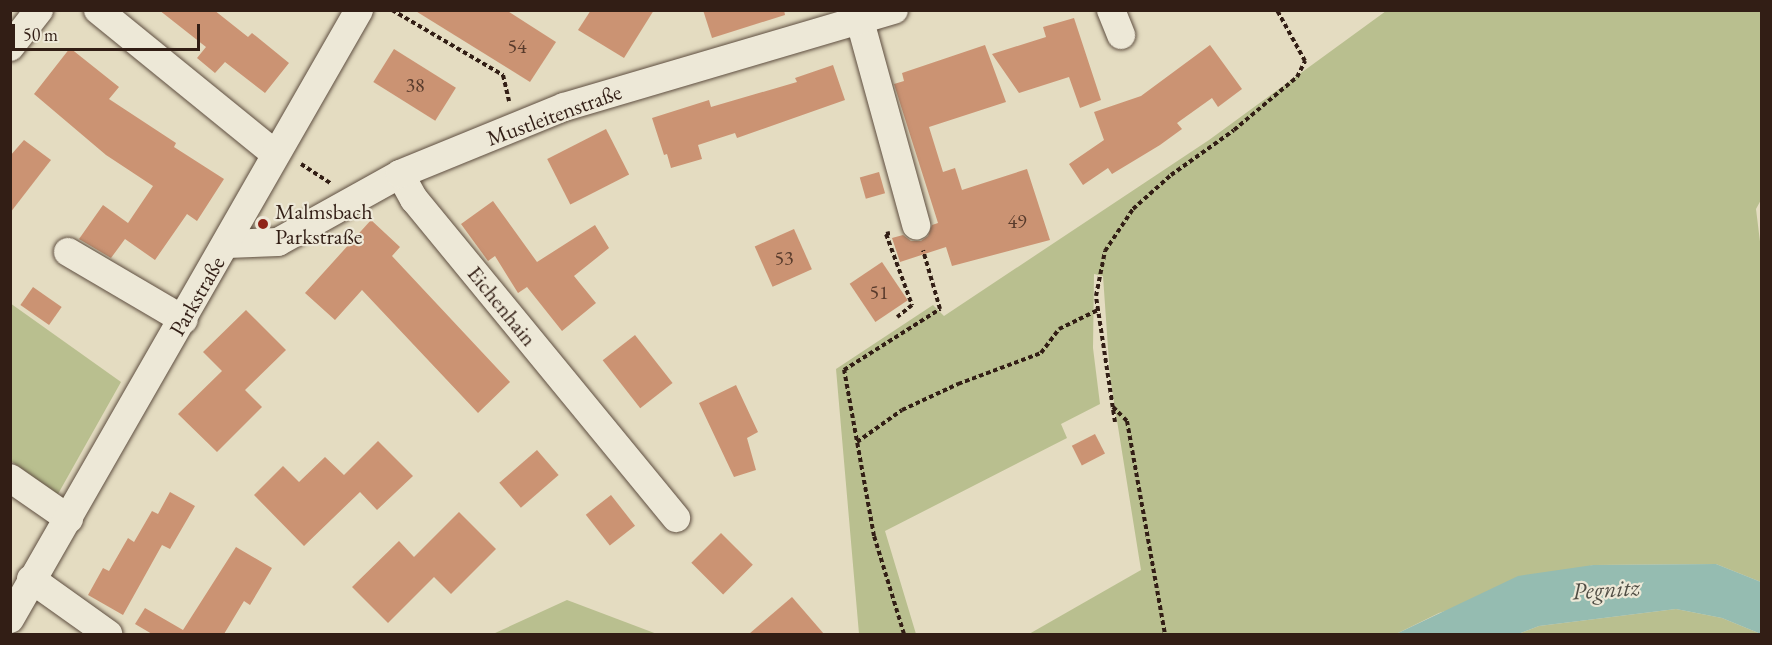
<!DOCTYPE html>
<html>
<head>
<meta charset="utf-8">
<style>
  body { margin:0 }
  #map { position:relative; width:1772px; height:645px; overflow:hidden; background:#e4dcc1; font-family:"EB Garamond",serif }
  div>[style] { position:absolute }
  .green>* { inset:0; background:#b9bf8f }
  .water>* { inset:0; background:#95bcb1 }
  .building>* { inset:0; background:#cb9373; transform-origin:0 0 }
  .path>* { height:4px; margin-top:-2px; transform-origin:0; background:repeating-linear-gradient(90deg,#321e15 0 4.5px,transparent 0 7.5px) }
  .roads { filter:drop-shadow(0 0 2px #5e4e40) drop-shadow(0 0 2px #5e4e40) }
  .minor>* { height:28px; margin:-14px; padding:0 14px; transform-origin:14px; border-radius:14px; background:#ede8d7 }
  .dots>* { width:16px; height:16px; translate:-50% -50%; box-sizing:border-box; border:3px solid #ede8d7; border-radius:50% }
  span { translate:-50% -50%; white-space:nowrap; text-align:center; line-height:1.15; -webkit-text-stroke:4.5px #ede8d7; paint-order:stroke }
  .number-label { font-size:20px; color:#583b2c }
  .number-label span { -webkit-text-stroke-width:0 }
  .street-label { font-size:22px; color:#321e15 }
  .poi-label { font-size:22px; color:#321e15 }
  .left { translate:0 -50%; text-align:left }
  .water-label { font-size:24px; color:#504d44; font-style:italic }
  .frame { position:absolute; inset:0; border:12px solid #321e15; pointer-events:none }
  .scale { position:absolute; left:12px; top:24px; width:188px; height:27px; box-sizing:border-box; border:3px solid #321e15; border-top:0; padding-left:8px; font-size:18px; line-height:21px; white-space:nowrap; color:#321e15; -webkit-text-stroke:4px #ede8d7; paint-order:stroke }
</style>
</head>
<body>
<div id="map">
  <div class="green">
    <i style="clip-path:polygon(1386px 11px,1761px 11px,1762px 198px,1756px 209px,1762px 258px,1761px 582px,1716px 564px,1593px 565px,1439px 613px,1396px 634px,1029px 634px,1141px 570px,1110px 377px,1103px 276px,1094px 274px,1093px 348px,1100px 404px,1061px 424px,1067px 438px,885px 531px,916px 634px,859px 634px,836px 369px,933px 305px,944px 316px,1209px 140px)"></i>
    <i style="clip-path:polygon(10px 303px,121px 382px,58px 494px,11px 461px)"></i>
    <i style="clip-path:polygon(567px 600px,657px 634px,493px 634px)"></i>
    <i style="clip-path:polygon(1676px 609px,1722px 618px,1761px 634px,1518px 634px,1539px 626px)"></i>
  </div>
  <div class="water">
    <i style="clip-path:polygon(1716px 564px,1761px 582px,1761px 634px,1722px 618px,1676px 609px,1539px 626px,1518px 634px,1396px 634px,1518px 576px,1593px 565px)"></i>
  </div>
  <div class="building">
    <i style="clip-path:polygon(159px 10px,214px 10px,248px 37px,252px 33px,289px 63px,265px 93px,225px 62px,215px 73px,197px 58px,206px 47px)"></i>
    <i style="clip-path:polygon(414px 10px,506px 10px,556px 42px,530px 82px)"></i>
    <i style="clip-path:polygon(591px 10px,654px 10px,624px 58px,578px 30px)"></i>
    <i style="clip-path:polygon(703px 10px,784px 10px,785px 15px,712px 38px)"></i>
    <i style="clip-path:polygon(1074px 18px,1101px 100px,1080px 108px,1069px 77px,1019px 93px,992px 54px,1046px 37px,1043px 27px)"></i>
    <i style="clip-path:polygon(985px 45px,1006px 102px,929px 127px,943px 172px,955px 168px,962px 190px,1027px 169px,1050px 240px,952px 266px,946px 247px,900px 262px,892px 238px,903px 235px,911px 241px,921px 241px,928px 236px,932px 225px,938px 223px,894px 84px,904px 81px,902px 73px)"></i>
    <i style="clip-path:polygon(1210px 45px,1242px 89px,1218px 107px,1212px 98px,1177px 123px,1182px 129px,1160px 145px,1112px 174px,1108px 168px,1083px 185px,1069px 164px,1104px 140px,1094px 112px,1141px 96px)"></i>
    <i style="clip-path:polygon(70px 48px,119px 87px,109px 99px,176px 143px,174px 147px,224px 179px,197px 221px,187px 214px,155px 260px,125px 239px,111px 258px,79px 239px,103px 205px,128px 223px,153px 186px,106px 155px,34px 94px)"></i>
    <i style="left:394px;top:49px;width:73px;height:39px;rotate:32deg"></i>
    <i style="clip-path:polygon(833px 65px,845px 100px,737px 138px,735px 133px,698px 145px,702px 159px,671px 168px,667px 154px,664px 155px,652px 118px,709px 100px,711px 107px,797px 82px,795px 78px)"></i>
    <i style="left:606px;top:129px;width:51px;height:66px;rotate:63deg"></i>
    <i style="clip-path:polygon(24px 140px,51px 160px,10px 213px,10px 156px)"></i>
    <i style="left:879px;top:172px;width:22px;height:20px;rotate:74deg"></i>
    <i style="clip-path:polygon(493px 201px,537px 262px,595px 225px,609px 248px,574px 276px,596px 303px,562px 331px,527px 287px,518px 293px,495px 256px,488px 261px,461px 224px)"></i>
    <i style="clip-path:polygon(371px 220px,400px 247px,392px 256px,510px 382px,478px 413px,362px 290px,335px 320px,305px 293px)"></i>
    <i style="left:794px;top:229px;width:44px;height:43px;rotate:66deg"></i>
    <i style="left:882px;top:262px;width:46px;height:39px;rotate:56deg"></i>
    <i style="left:33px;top:287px;width:35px;height:22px;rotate:35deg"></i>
    <i style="clip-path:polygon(246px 310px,286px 350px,245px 390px,262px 407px,217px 452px,178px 414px,222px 371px,203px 352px)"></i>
    <i style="left:635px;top:335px;width:61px;height:41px;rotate:52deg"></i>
    <i style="clip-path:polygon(736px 385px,758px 432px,747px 438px,756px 470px,734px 477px,699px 403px)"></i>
    <i style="left:1095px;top:434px;width:22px;height:26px;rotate:63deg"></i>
    <i style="clip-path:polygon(378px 441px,413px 476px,377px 510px,360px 492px,304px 546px,254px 495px,283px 466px,299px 482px,325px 457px,344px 475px)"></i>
    <i style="left:537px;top:450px;width:33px;height:50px;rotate:49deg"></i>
    <i style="clip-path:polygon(170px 492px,195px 506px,170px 549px,162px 545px,123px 615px,88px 595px,103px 568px,109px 571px,128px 538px,134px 542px,152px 511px,158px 514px)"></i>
    <i style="left:611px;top:495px;width:39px;height:32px;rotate:52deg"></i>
    <i style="clip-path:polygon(459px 512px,496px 549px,451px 594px,434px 577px,388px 623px,352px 587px,399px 541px,414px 557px)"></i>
    <i style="left:721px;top:533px;width:45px;height:42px;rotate:45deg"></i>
    <i style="clip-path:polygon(236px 547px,272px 568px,250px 605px,244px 601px,224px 634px,152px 634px,135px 624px,145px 608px,183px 630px)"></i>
    <i style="clip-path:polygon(792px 597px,824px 634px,749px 634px)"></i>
  </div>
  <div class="path">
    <i style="left:392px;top:10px;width:129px;rotate:30.4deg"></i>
    <i style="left:503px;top:75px;width:27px;rotate:77deg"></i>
    <i style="left:301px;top:164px;width:35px;rotate:33deg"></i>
    <i style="left:890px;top:233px;width:4px;rotate:166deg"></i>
    <i style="left:886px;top:234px;width:76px;rotate:69.9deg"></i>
    <i style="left:912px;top:305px;width:19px;rotate:141deg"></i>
    <i style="left:1113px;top:407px;width:20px;rotate:45deg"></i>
    <i style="left:1127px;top:421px;width:216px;rotate:79.9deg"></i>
    <i style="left:1115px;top:422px;width:127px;rotate:-98.6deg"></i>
    <i style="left:1096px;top:296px;width:46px;rotate:-78.7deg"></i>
    <i style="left:1105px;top:251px;width:50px;rotate:-56.3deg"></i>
    <i style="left:1133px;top:209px;width:51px;rotate:-41.8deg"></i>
    <i style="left:1171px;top:175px;width:77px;rotate:-35.5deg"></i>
    <i style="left:1234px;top:130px;width:82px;rotate:-40.1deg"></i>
    <i style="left:1297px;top:77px;width:18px;rotate:-63deg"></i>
    <i style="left:1305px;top:61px;width:58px;rotate:-118.8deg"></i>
    <i style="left:857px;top:442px;width:55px;rotate:-35.4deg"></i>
    <i style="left:902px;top:410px;width:62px;rotate:-24.9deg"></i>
    <i style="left:958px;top:384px;width:89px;rotate:-20.5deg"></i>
    <i style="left:1041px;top:353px;width:30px;rotate:-53deg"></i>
    <i style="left:1059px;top:329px;width:43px;rotate:-26deg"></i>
    <i style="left:904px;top:634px;width:102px;rotate:-107deg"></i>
    <i style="left:874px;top:536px;width:169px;rotate:-100.2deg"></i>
    <i style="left:844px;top:370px;width:114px;rotate:-32.4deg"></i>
    <i style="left:940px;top:309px;width:61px;rotate:-106.1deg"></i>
  </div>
  <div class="roads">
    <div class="minor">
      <i style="left:98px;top:10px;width:228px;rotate:39.1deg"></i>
      <i style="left:862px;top:10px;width:11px;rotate:100deg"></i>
      <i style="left:860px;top:21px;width:212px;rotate:74.6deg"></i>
      <i style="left:1111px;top:10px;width:27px;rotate:68deg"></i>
      <i style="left:10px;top:47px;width:47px;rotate:-51.9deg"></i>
      <i style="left:400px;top:174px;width:29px;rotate:61deg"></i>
      <i style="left:414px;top:199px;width:413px;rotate:50.6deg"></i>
      <i style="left:227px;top:244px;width:51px;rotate:-2.2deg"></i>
      <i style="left:278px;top:242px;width:140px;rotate:-29.1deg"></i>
      <i style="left:400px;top:174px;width:177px;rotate:-22.2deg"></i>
      <i style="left:564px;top:107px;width:344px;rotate:-16.4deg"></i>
      <i style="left:68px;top:252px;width:134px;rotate:30.4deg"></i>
      <i style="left:10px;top:478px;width:72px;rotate:34.8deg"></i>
      <i style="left:31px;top:579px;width:95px;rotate:35.5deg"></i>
      <i style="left:10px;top:619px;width:702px;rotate:-60.18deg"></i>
    </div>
  </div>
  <div class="dots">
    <i style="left:263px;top:224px;background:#8f2418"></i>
  </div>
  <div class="number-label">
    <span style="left:517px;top:46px">54</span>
    <span style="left:415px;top:85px">38</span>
    <span style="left:1017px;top:221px">49</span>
    <span style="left:784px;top:258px">53</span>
    <span style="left:879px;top:292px">51</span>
  </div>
  <div class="street-label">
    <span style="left:554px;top:115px;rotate:-20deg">Mustleitenstraße</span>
    <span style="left:197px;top:296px;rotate:-60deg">Parkstraße</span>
    <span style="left:502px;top:306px;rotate:51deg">Eichenhain</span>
  </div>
  <div class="poi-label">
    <span class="left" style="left:275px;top:224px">Malmsbach<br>Parkstraße</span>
  </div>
  <div class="water-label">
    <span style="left:1606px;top:589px;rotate:-4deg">Pegnitz</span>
  </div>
  <div class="frame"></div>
  <div class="scale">50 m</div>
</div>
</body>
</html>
